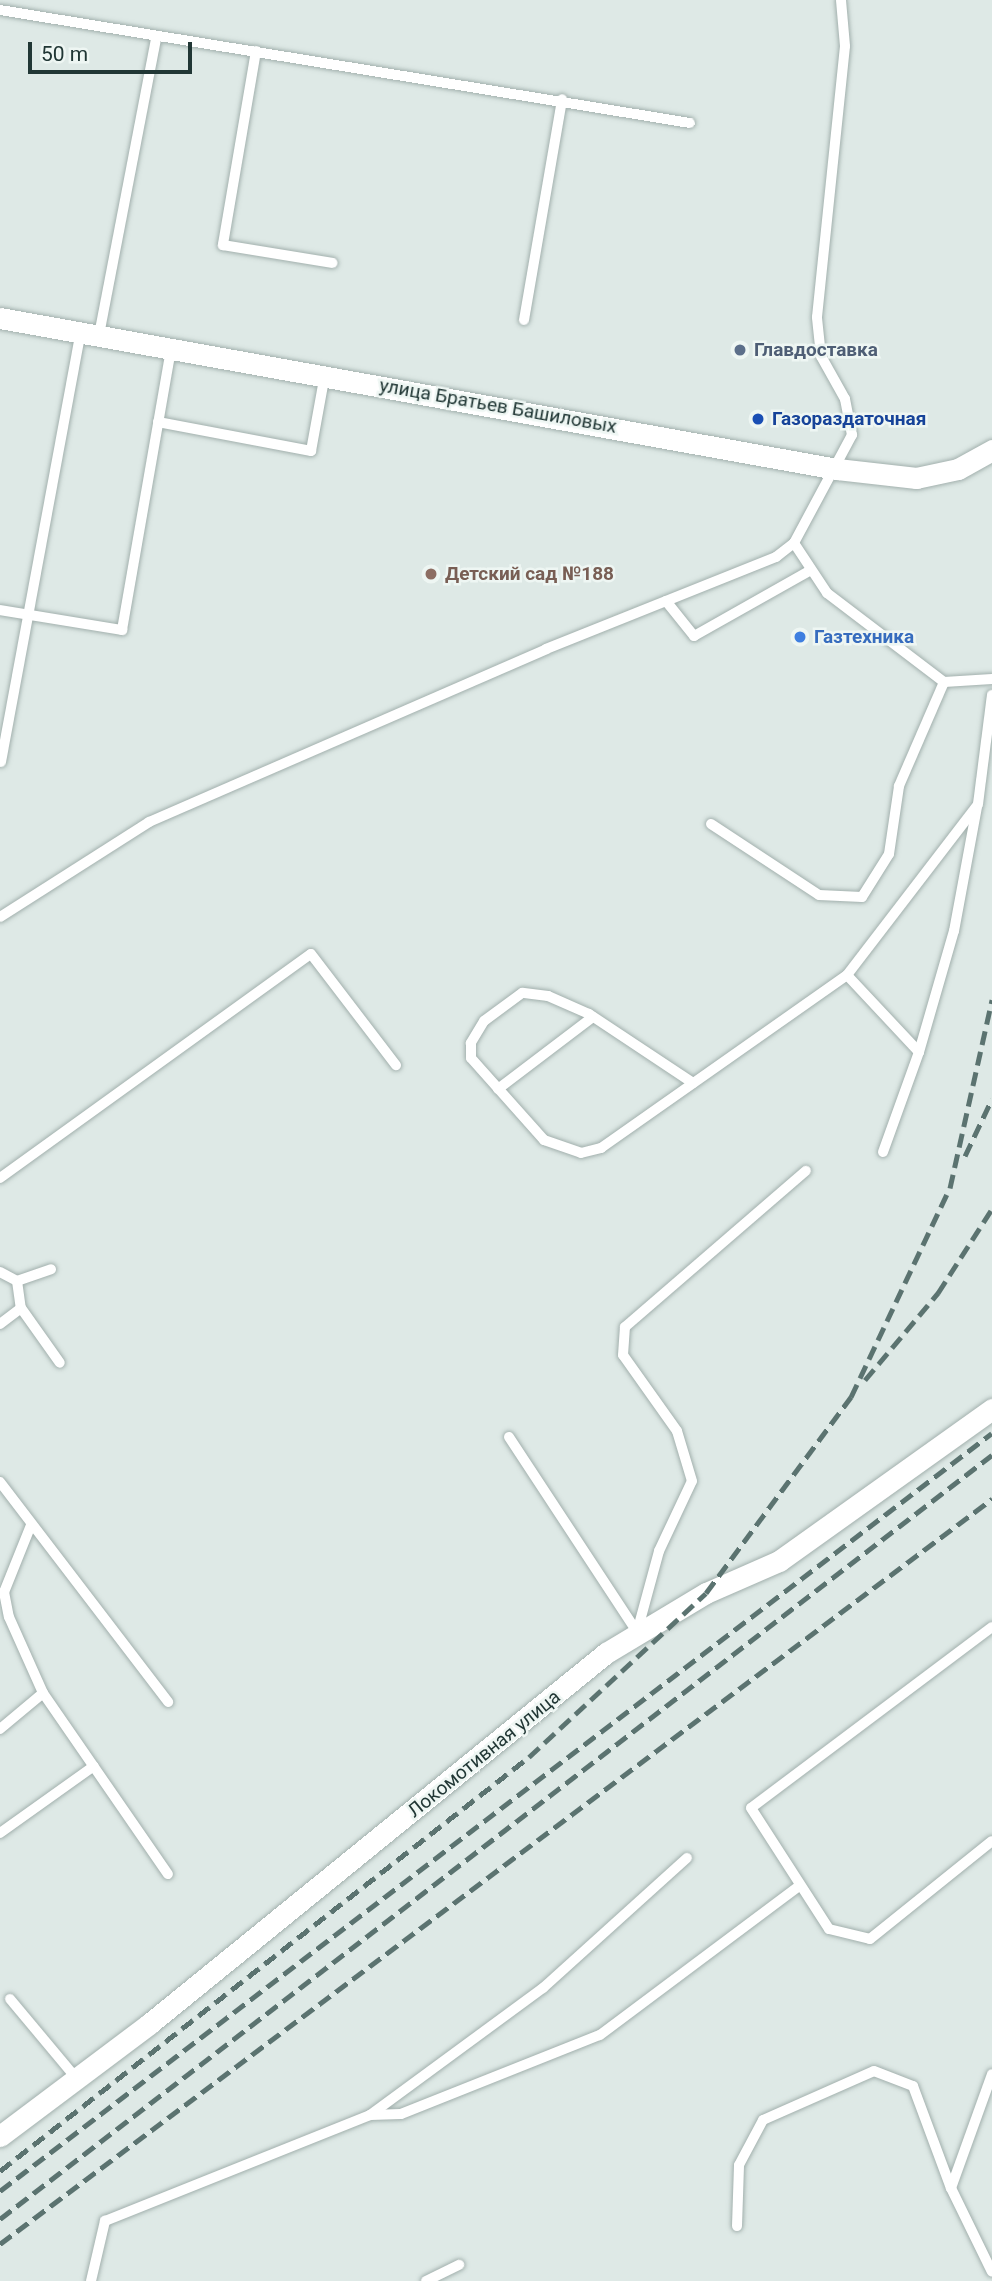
<!DOCTYPE html>
<html>
<head>
<meta charset="utf-8">
<style>
  body { margin:0 }
  #map { position:relative; width:992px; height:2281px; overflow:hidden; background:#dee9e6; font-family:Roboto,sans-serif }
  div>[style] { position:absolute }
  .roads { filter:drop-shadow(0 0 2px #a2b0ad) drop-shadow(0 0 2px #a2b0ad) }
  .service>* { height:10px; margin:-5px; padding:0 5px; transform-origin:5px; border-radius:5px; background:#fff }
  .tertiary>* { height:21px; margin:-10.5px; padding:0 10.5px; transform-origin:10.5px; border-radius:10.5px; background:#fff }
  .rail>* { height:5px; margin-top:-2.5px; transform-origin:0; background:repeating-linear-gradient(90deg,#5b7370 0 14px,transparent 0 21px) }
  .dots>* { width:19px; height:19px; translate:-50% -50%; box-sizing:border-box; border:4px solid #eef6f3; border-radius:50% }
  span { translate:-50% -50%; white-space:nowrap; text-align:center; line-height:1.15; -webkit-text-stroke:5px #eef6f3; paint-order:stroke }
  .service-label { font-size:19px; color:#4e5e75; font-weight:700 }
  .left { translate:0 -50%; text-align:left }
  .street-label { font-size:19px; color:#213735 }
  .transit-label { font-size:19px; color:#164399; font-weight:700 }
  .education-label { font-size:19px; color:#785e54; font-weight:700 }
  .shop-label { font-size:19px; color:#366cbe; font-weight:700 }
  .scale { position:absolute; left:28px; top:42px; width:164px; height:32px; box-sizing:border-box; border:4px solid #213735; border-top:0; padding-left:9px; font-size:21px; line-height:24px; white-space:nowrap; color:#213735; -webkit-text-stroke:5px #eef6f3; paint-order:stroke }
</style>
</head>
<body>
<div id="map">
  <div class="roads">
    <div class="service">
      <i style="left:0;top:10px;width:699px;rotate:9.3deg"></i>
      <i style="left:256px;top:51px;width:197px;rotate:99.7deg"></i>
      <i style="left:223px;top:245px;width:111px;rotate:9.3deg"></i>
      <i style="left:524px;top:320px;width:224px;rotate:-80.2deg"></i>
      <i style="left:99px;top:335px;width:300px;rotate:-79.1deg"></i>
      <i style="left:158px;top:422px;width:156px;rotate:10.7deg"></i>
      <i style="left:311px;top:451px;width:78px;rotate:-79.7deg"></i>
      <i style="left:794px;top:543px;width:60px;rotate:56.6deg"></i>
      <i style="left:827px;top:593px;width:147px;rotate:37.3deg"></i>
      <i style="left:944px;top:682px;width:48px;rotate:-3.6deg"></i>
      <i style="left:666px;top:601px;width:45px;rotate:51.3deg"></i>
      <i style="left:694px;top:636px;width:134px;rotate:-29.4deg"></i>
      <i style="left:0;top:610px;width:124px;rotate:9.3deg"></i>
      <i style="left:122px;top:630px;width:286px;rotate:-80.1deg"></i>
      <i style="left:1px;top:762px;width:437px;rotate:-79.5deg"></i>
      <i style="left:711px;top:824px;width:129px;rotate:33.3deg"></i>
      <i style="left:819px;top:895px;width:43px;rotate:2.7deg"></i>
      <i style="left:862px;top:897px;width:51px;rotate:-57.9deg"></i>
      <i style="left:889px;top:854px;width:69px;rotate:-81.6deg"></i>
      <i style="left:899px;top:786px;width:113px;rotate:-66.6deg"></i>
      <i style="left:0;top:917px;width:177px;rotate:-32.5deg"></i>
      <i style="left:149px;top:822px;width:433px;rotate:-23.5deg"></i>
      <i style="left:546px;top:649px;width:248px;rotate:-21.8deg"></i>
      <i style="left:776px;top:557px;width:23px;rotate:-38deg"></i>
      <i style="left:794px;top:543px;width:123px;rotate:-61.8deg"></i>
      <i style="left:852px;top:435px;width:37px;rotate:-101deg"></i>
      <i style="left:845px;top:399px;width:49px;rotate:-119.2deg"></i>
      <i style="left:821px;top:356px;width:39px;rotate:-96deg"></i>
      <i style="left:817px;top:317px;width:272px;rotate:-84.1deg"></i>
      <i style="left:845px;top:46px;width:46px;rotate:-95deg"></i>
      <i style="left:919px;top:1052px;width:126px;rotate:-73.9deg"></i>
      <i style="left:954px;top:931px;width:126px;rotate:-79.5deg"></i>
      <i style="left:693px;top:1083px;width:125px;rotate:-146.4deg"></i>
      <i style="left:589px;top:1014px;width:45px;rotate:-156.3deg"></i>
      <i style="left:548px;top:996px;width:26px;rotate:-173deg"></i>
      <i style="left:522px;top:993px;width:47px;rotate:143.6deg"></i>
      <i style="left:484px;top:1021px;width:26px;rotate:121deg"></i>
      <i style="left:471px;top:1043px;width:15px;rotate:90deg"></i>
      <i style="left:471px;top:1058px;width:110px;rotate:48.3deg"></i>
      <i style="left:544px;top:1140px;width:39px;rotate:19deg"></i>
      <i style="left:581px;top:1153px;width:21px;rotate:-14deg"></i>
      <i style="left:601px;top:1148px;width:301px;rotate:-35.1deg"></i>
      <i style="left:498px;top:1089px;width:119px;rotate:-37.2deg"></i>
      <i style="left:883px;top:1152px;width:106px;rotate:-70.2deg"></i>
      <i style="left:919px;top:1052px;width:105px;rotate:-133.1deg"></i>
      <i style="left:847px;top:975px;width:215px;rotate:-52.5deg"></i>
      <i style="left:978px;top:804px;width:110px;rotate:-82.7deg"></i>
      <i style="left:0;top:1178px;width:383px;rotate:-35.8deg"></i>
      <i style="left:311px;top:954px;width:140px;rotate:52.6deg"></i>
      <i style="left:0;top:1272px;width:19px;rotate:28deg"></i>
      <i style="left:17px;top:1281px;width:27px;rotate:82deg"></i>
      <i style="left:21px;top:1308px;width:67px;rotate:54.7deg"></i>
      <i style="left:17px;top:1281px;width:36px;rotate:-19deg"></i>
      <i style="left:0;top:1324px;width:26px;rotate:-37deg"></i>
      <i style="left:509px;top:1437px;width:233px;rotate:56.7deg"></i>
      <i style="left:637px;top:1632px;width:84px;rotate:-74.8deg"></i>
      <i style="left:659px;top:1551px;width:77px;rotate:-64.8deg"></i>
      <i style="left:692px;top:1481px;width:52px;rotate:-106.7deg"></i>
      <i style="left:677px;top:1431px;width:93px;rotate:-125.4deg"></i>
      <i style="left:623px;top:1355px;width:28px;rotate:-86deg"></i>
      <i style="left:625px;top:1327px;width:239px;rotate:-40.8deg"></i>
      <i style="left:0;top:1482px;width:277px;rotate:52.6deg"></i>
      <i style="left:31px;top:1525px;width:72px;rotate:111.9deg"></i>
      <i style="left:4px;top:1592px;width:25px;rotate:79deg"></i>
      <i style="left:9px;top:1617px;width:83px;rotate:65.9deg"></i>
      <i style="left:43px;top:1693px;width:220px;rotate:55.4deg"></i>
      <i style="left:992px;top:1627px;width:301px;rotate:143.1deg"></i>
      <i style="left:751px;top:1808px;width:144px;rotate:57.2deg"></i>
      <i style="left:829px;top:1929px;width:42px;rotate:13.7deg"></i>
      <i style="left:870px;top:1939px;width:156px;rotate:-38.8deg"></i>
      <i style="left:0;top:1729px;width:56px;rotate:-39.9deg"></i>
      <i style="left:0;top:1833px;width:115px;rotate:-35.5deg"></i>
      <i style="left:10px;top:1999px;width:104px;rotate:50.1deg"></i>
      <i style="left:370px;top:2115px;width:31px;rotate:-2deg"></i>
      <i style="left:401px;top:2114px;width:214px;rotate:-21.7deg"></i>
      <i style="left:600px;top:2035px;width:247px;rotate:-36.8deg"></i>
      <i style="left:951px;top:2188px;width:121px;rotate:-70.2deg"></i>
      <i style="left:737px;top:2226px;width:61px;rotate:-88.1deg"></i>
      <i style="left:739px;top:2165px;width:51px;rotate:-61.9deg"></i>
      <i style="left:763px;top:2120px;width:121px;rotate:-23.8deg"></i>
      <i style="left:874px;top:2071px;width:42px;rotate:21deg"></i>
      <i style="left:913px;top:2086px;width:109px;rotate:69.6deg"></i>
      <i style="left:951px;top:2188px;width:93px;rotate:64deg"></i>
      <i style="left:91px;top:2281px;width:62px;rotate:-76.9deg"></i>
      <i style="left:105px;top:2221px;width:285px;rotate:-21.8deg"></i>
      <i style="left:370px;top:2115px;width:215px;rotate:-36.3deg"></i>
      <i style="left:543px;top:1988px;width:194px;rotate:-42.1deg"></i>
      <i style="left:426px;top:2281px;width:37px;rotate:-26deg"></i>
    </div>
    <div class="tertiary">
      <i style="left:0;top:318px;width:851px;rotate:10.23deg"></i>
      <i style="left:837px;top:469px;width:80px;rotate:6.5deg"></i>
      <i style="left:916px;top:478px;width:43px;rotate:-12.1deg"></i>
      <i style="left:958px;top:469px;width:39px;rotate:-29deg"></i>
      <i style="left:0;top:2136px;width:186px;rotate:-36.9deg"></i>
      <i style="left:149px;top:2024px;width:589px;rotate:-39.07deg"></i>
      <i style="left:606px;top:1653px;width:117px;rotate:-31deg"></i>
      <i style="left:706px;top:1593px;width:80px;rotate:-23.7deg"></i>
      <i style="left:779px;top:1561px;width:262px;rotate:-35.5deg"></i>
    </div>
  </div>
  <div class="rail">
    <i style="left:965px;top:1156px;width:63px;rotate:-64.7deg"></i>
    <i style="left:865px;top:1380px;width:114px;rotate:-50deg"></i>
    <i style="left:938px;top:1293px;width:100px;rotate:-57.3deg"></i>
    <i style="left:0;top:2171px;width:672px;rotate:-38.05deg"></i>
    <i style="left:529px;top:1757px;width:241px;rotate:-42.8deg"></i>
    <i style="left:706px;top:1593px;width:244px;rotate:-53.5deg"></i>
    <i style="left:851px;top:1397px;width:231px;rotate:-64.7deg"></i>
    <i style="left:950px;top:1188px;width:193px;rotate:-77.4deg"></i>
    <i style="left:0;top:2191px;width:1248px;rotate:-37.38deg"></i>
    <i style="left:0;top:2219px;width:1252px;rotate:-37.6deg"></i>
    <i style="left:0;top:2244px;width:1241px;rotate:-36.91deg"></i>
  </div>
  <div class="dots">
    <i style="left:740px;top:350px;background:#5c6f8a"></i>
    <i style="left:758px;top:419px;background:#1a4fb4"></i>
    <i style="left:431px;top:574px;background:#8d6e63"></i>
    <i style="left:800px;top:637px;background:#3f7fe0"></i>
  </div>
  <div class="service-label">
    <span class="left" style="left:754px;top:350px">Главдоставка</span>
  </div>
  <div class="street-label">
    <span style="left:498px;top:406px;rotate:10deg">улица Братьев Башиловых</span>
    <span style="left:484px;top:1754px;rotate:-39deg">Локомотивная улица</span>
  </div>
  <div class="transit-label">
    <span class="left" style="left:772px;top:419px">Газораздаточная</span>
  </div>
  <div class="education-label">
    <span class="left" style="left:445px;top:574px">Детский сад №188</span>
  </div>
  <div class="shop-label">
    <span class="left" style="left:814px;top:637px">Газтехника</span>
  </div>
  <div class="scale">50 m</div>
</div>
</body>
</html>
